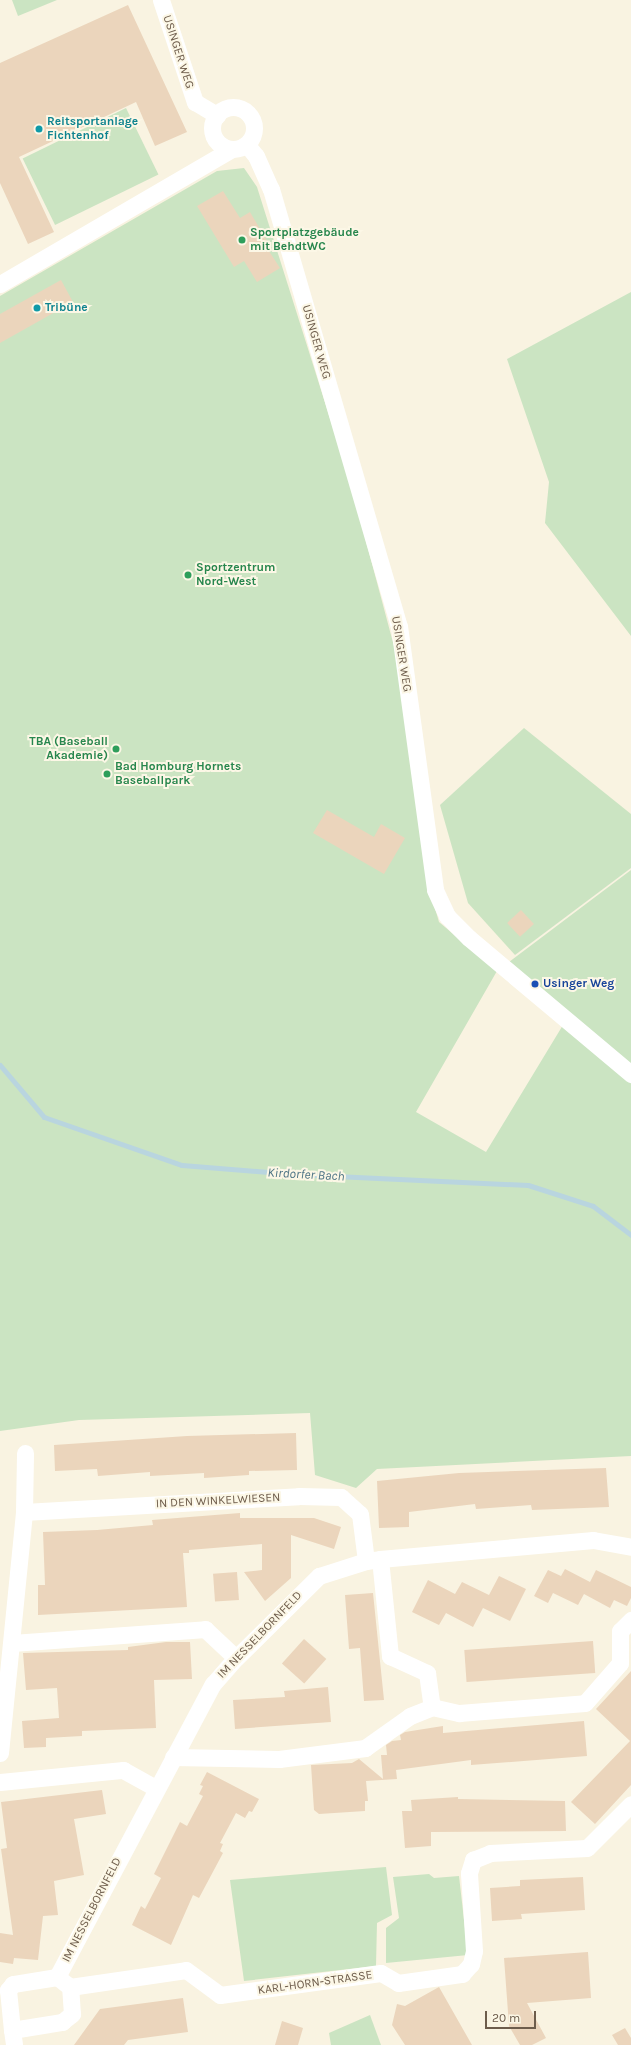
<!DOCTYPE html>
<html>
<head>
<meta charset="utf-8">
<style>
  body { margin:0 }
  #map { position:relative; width:631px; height:2045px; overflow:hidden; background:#f9f3e1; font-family:Karla,sans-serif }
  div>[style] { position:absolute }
  .green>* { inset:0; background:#cbe4c2; transform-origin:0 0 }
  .stream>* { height:5px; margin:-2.5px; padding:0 2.5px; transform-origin:2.5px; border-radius:2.5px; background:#b9d5df }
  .building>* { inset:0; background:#ebd5bc; transform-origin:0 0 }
  .street>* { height:17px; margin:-8.5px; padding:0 8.5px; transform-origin:8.5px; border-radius:8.5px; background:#fff }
  .street>.ring { margin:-8.5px; padding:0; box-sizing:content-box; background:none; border:17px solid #fff; border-radius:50% }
  .dots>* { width:11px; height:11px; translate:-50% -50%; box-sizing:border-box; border:2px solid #fcf7e6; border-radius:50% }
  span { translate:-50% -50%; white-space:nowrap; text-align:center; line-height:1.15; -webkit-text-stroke:4px #fcf7e6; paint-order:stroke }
  .street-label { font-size:12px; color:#6d5c4b }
  .culture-label { font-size:12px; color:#0d838f; font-weight:700 }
  .left { translate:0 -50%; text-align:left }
  .leisure-label { font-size:12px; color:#27864d; font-weight:700 }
  .right { translate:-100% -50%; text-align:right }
  .transit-label { font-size:12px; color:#164399; font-weight:700 }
  .water-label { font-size:13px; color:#4c7384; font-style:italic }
  .scale { position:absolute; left:485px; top:2011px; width:51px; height:18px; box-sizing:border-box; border:2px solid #6d5c4b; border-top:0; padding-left:5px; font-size:12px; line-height:14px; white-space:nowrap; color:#6d5c4b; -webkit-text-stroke:3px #fcf7e6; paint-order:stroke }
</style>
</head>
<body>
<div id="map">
  <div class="green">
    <i style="clip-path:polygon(12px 0,57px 0,18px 16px)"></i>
    <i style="left:126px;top:108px;width:74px;height:115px;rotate:64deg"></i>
    <i style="clip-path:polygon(evenodd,244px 168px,257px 187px,351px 485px,399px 665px,428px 884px,439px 922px,497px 971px,631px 870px,631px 1456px,377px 1469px,356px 1488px,315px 1475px,310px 1413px,79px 1420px,0 1431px,0 296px,217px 171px,244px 168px,497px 971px,563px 1025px,486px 1152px,416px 1112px,497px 971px)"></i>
    <i style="clip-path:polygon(631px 292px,631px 636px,545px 523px,549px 482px,507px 359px)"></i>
    <i style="clip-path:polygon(524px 728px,631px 814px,631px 868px,515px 955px,468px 903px,440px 805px)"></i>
    <i style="clip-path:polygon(386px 1867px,392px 1915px,377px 1923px,376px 1966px,244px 1981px,230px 1880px)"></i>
    <i style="clip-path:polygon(429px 1874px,434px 1878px,459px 1876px,468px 1955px,386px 1963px,386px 1928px,399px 1918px,393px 1877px)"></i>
    <i style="clip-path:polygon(370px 2015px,381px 2045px,331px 2045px,329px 2033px)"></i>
  </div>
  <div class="stream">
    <i style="left:0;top:1065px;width:68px;rotate:49.8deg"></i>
    <i style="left:44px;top:1117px;width:146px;rotate:19.2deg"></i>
    <i style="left:182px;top:1165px;width:111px;rotate:4.6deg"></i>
    <i style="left:293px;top:1174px;width:235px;rotate:2.7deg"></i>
    <i style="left:528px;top:1185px;width:68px;rotate:17.9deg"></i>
    <i style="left:593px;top:1206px;width:48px;rotate:37.3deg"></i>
  </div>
  <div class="building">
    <i style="clip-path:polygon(128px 5px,187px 132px,155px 146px,136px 102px,19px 157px,54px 232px,28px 244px,0 183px,0 63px)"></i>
    <i style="clip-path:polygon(223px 191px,240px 218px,250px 212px,270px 246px,267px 248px,280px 268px,257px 282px,244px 261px,234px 267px,197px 206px)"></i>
    <i style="clip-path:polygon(61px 280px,73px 302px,0 343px,0 314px)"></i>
    <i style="clip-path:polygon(327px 810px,374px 837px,381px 824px,405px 838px,384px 874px,313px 833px)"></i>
    <i style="left:521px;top:910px;width:19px;height:19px;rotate:47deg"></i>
    <i style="clip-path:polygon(296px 1433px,297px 1470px,249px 1471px,249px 1475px,204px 1478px,204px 1473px,150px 1476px,150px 1472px,98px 1476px,97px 1469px,55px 1471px,54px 1445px,187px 1436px)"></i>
    <i style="clip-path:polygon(606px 1468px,609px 1507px,532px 1510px,531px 1505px,476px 1509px,475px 1504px,409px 1512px,409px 1527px,379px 1528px,377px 1481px,459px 1473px)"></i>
    <i style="clip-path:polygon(240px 1513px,240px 1518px,314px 1518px,341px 1527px,334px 1549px,291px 1535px,291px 1578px,265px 1601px,244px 1572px,262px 1570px,262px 1544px,189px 1550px,189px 1553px,183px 1553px,187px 1607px,38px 1615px,38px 1585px,45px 1585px,43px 1532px,97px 1530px,153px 1525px,152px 1520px)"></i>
    <i style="clip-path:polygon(565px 1569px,590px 1582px,596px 1570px,631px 1587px,631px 1598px,627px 1606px,614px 1600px,610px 1608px,584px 1594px,578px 1605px,553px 1593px,548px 1603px,534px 1596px,548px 1570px,561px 1576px)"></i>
    <i style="left:237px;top:1572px;width:28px;height:24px;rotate:86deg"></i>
    <i style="clip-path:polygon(499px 1576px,526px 1589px,510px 1621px,483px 1608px,473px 1627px,446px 1613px,439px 1625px,412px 1612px,428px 1580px,455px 1594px,462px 1582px,489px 1595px)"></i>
    <i style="clip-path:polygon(373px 1593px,384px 1700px,364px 1701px,360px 1648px,349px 1649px,345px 1595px)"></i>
    <i style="left:304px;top:1639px;width:30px;height:33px;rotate:42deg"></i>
    <i style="left:593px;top:1641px;width:32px;height:129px;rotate:86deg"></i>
    <i style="clip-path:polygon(166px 1642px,190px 1642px,192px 1679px,154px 1680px,156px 1728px,82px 1731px,82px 1736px,46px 1738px,46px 1747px,24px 1748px,22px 1721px,59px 1718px,57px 1688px,26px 1690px,23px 1653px,128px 1650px,128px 1647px)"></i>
    <i style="clip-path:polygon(631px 1671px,631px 1785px,595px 1824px,571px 1802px,630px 1741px,596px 1709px)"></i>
    <i style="clip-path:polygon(328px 1687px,331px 1722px,235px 1729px,233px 1700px,285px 1697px,284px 1691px)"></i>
    <i style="clip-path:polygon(584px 1721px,587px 1756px,471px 1765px,471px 1760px,396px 1770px,397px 1779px,366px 1781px,368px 1801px,365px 1801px,365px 1811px,319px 1814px,314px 1810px,311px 1765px,352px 1763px,359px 1759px,383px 1779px,381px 1755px,387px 1755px,386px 1745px,392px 1741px,401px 1740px,400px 1735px,405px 1732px,443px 1726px,443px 1733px)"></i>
    <i style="clip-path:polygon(207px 1772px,259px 1799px,252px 1812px,249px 1811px,245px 1818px,236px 1813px,220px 1843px,223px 1844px,220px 1851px,223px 1853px,199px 1898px,193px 1895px,171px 1945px,132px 1925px,141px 1906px,145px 1909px,161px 1878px,154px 1874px,180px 1822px,187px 1826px,203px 1796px,199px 1794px,203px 1786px,200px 1785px)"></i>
    <i style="clip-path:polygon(102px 1790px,106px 1814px,74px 1819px,84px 1875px,54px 1881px,58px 1915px,43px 1916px,38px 1960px,14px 1958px,13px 1964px,0 1962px,0 1933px,13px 1935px,1px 1849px,7px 1848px,1px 1802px)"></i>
    <i style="clip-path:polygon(458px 1797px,458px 1799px,565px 1801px,566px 1831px,431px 1832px,431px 1846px,405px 1848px,402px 1811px,412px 1811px,411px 1800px)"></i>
    <i style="clip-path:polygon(583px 1877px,585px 1910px,521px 1914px,522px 1919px,492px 1921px,490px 1888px,520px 1886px,520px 1880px)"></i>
    <i style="clip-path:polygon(588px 1952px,591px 1998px,527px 2003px,546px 2038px,532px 2045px,520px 2045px,509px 2026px,504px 1958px)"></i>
    <i style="clip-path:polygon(439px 1987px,472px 2045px,405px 2045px,392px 2025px,397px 2004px,405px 2006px)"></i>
    <i style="clip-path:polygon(183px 1998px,188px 2032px,128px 2040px,124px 2045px,74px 2045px,100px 2009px)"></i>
    <i style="clip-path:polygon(282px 2021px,303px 2028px,298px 2045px,275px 2045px)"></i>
    <i style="clip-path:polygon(625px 2028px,631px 2038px,631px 2045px,618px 2045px,612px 2035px)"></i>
  </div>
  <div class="street">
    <i style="left:161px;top:0;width:108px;rotate:71.6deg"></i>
    <i style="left:195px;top:102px;width:26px;rotate:31deg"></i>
    <i class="ring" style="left:212px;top:107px;width:25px;height:25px"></i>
    <i style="left:247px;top:145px;width:14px;rotate:51deg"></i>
    <i style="left:256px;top:156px;width:36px;rotate:66deg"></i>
    <i style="left:271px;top:189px;width:455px;rotate:73.7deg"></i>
    <i style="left:399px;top:626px;width:266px;rotate:82.2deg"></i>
    <i style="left:435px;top:890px;width:29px;rotate:65deg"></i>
    <i style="left:447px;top:916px;width:31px;rotate:45deg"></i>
    <i style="left:469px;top:938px;width:212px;rotate:40deg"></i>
    <i style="left:0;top:284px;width:266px;rotate:-30.2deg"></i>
    <i style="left:24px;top:1512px;width:275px;rotate:-3.3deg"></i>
    <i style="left:299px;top:1496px;width:42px;rotate:1.4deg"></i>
    <i style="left:341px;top:1497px;width:25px;rotate:42deg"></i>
    <i style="left:360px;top:1514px;width:47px;rotate:82.7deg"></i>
    <i style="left:380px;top:1559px;width:98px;rotate:84.1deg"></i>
    <i style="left:390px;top:1656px;width:41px;rotate:24.7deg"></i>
    <i style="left:427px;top:1673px;width:34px;rotate:82deg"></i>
    <i style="left:12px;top:1643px;width:194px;rotate:-4.1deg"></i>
    <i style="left:205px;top:1629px;width:42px;rotate:43.1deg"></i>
    <i style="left:0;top:1753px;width:242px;rotate:-84.3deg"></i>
    <i style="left:24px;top:1512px;width:59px;rotate:-89deg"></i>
    <i style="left:173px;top:1757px;width:106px;rotate:1.1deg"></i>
    <i style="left:279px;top:1759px;width:87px;rotate:-7.3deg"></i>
    <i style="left:365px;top:1748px;width:55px;rotate:-35.4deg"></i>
    <i style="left:410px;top:1716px;width:24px;rotate:-22deg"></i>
    <i style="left:432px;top:1707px;width:28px;rotate:13deg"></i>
    <i style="left:459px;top:1713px;width:126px;rotate:-4.5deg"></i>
    <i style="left:585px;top:1703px;width:53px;rotate:-48.8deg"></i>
    <i style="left:620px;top:1663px;width:32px;rotate:-90deg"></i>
    <i style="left:620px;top:1631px;width:16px;rotate:-45deg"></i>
    <i style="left:0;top:1782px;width:124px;rotate:-5.6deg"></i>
    <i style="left:123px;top:1770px;width:38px;rotate:29deg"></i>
    <i style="left:57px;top:1977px;width:332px;rotate:-62deg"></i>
    <i style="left:213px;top:1684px;width:35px;rotate:-49deg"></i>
    <i style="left:236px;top:1658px;width:117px;rotate:-44.7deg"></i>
    <i style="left:319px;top:1576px;width:49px;rotate:-17.7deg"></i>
    <i style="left:366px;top:1561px;width:14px;rotate:-8deg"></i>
    <i style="left:380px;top:1559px;width:214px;rotate:-5.1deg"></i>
    <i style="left:593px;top:1540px;width:39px;rotate:10deg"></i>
    <i style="left:70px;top:1987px;width:117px;rotate:-8.3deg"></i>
    <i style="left:186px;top:1970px;width:42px;rotate:36.3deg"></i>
    <i style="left:220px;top:1995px;width:162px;rotate:-7.8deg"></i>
    <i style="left:381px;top:1973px;width:20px;rotate:30deg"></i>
    <i style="left:398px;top:1983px;width:65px;rotate:-8deg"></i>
    <i style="left:462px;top:1974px;width:13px;rotate:-48deg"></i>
    <i style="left:471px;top:1964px;width:13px;rotate:-77deg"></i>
    <i style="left:474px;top:1951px;width:78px;rotate:-93.7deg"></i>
    <i style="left:469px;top:1873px;width:14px;rotate:-73deg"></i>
    <i style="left:473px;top:1860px;width:18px;rotate:-22deg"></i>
    <i style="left:490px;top:1853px;width:97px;rotate:-3deg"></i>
    <i style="left:587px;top:1848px;width:62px;rotate:-45deg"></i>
    <i style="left:12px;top:2030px;width:51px;rotate:-9.1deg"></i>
    <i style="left:62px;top:2022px;width:13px;rotate:-39deg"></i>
    <i style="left:72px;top:2014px;width:27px;rotate:-94deg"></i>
    <i style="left:70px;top:1987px;width:16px;rotate:-142deg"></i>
    <i style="left:57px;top:1977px;width:45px;rotate:171deg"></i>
    <i style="left:13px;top:1984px;width:8px;rotate:130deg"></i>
    <i style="left:8px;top:1990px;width:40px;rotate:84.3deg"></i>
    <i style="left:12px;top:2030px;width:15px;rotate:82deg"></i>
  </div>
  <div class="dots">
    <i style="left:39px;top:129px;background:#0f9aa8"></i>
    <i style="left:242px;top:240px;background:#2e9e5b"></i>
    <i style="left:37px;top:308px;background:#0f9aa8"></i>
    <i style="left:188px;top:575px;background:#2e9e5b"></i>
    <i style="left:116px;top:749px;background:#2e9e5b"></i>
    <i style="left:107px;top:774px;background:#2e9e5b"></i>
    <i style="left:535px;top:984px;background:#1a4fb4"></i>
  </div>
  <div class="street-label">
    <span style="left:178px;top:52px;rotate:72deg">USINGER WEG</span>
    <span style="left:316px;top:342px;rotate:74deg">USINGER WEG</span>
    <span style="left:401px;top:654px;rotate:81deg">USINGER WEG</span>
    <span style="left:218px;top:1501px;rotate:-3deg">IN DEN WINKELWIESEN</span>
    <span style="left:260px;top:1635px;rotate:-46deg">IM NESSELBORNFELD</span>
    <span style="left:92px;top:1910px;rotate:-63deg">IM NESSELBORNFELD</span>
    <span style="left:315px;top:1983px;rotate:-8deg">KARL-HORN-STRASSE</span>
  </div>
  <div class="culture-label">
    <span class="left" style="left:47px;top:129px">Reitsportanlage<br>Fichtenhof</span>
    <span class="left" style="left:45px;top:308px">Tribüne</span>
  </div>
  <div class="leisure-label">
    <span class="left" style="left:250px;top:240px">Sportplatzgebäude<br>mit BehdtWC</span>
    <span class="left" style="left:196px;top:575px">Sportzentrum<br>Nord-West</span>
    <span class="right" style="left:108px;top:749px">TBA (Baseball<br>Akademie)</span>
    <span class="left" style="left:115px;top:774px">Bad Homburg Hornets<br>Baseballpark</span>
  </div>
  <div class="transit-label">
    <span class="left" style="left:543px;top:984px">Usinger Weg</span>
  </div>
  <div class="water-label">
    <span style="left:306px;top:1175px;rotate:3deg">Kirdorfer Bach</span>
  </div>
  <div class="scale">20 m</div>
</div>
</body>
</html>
